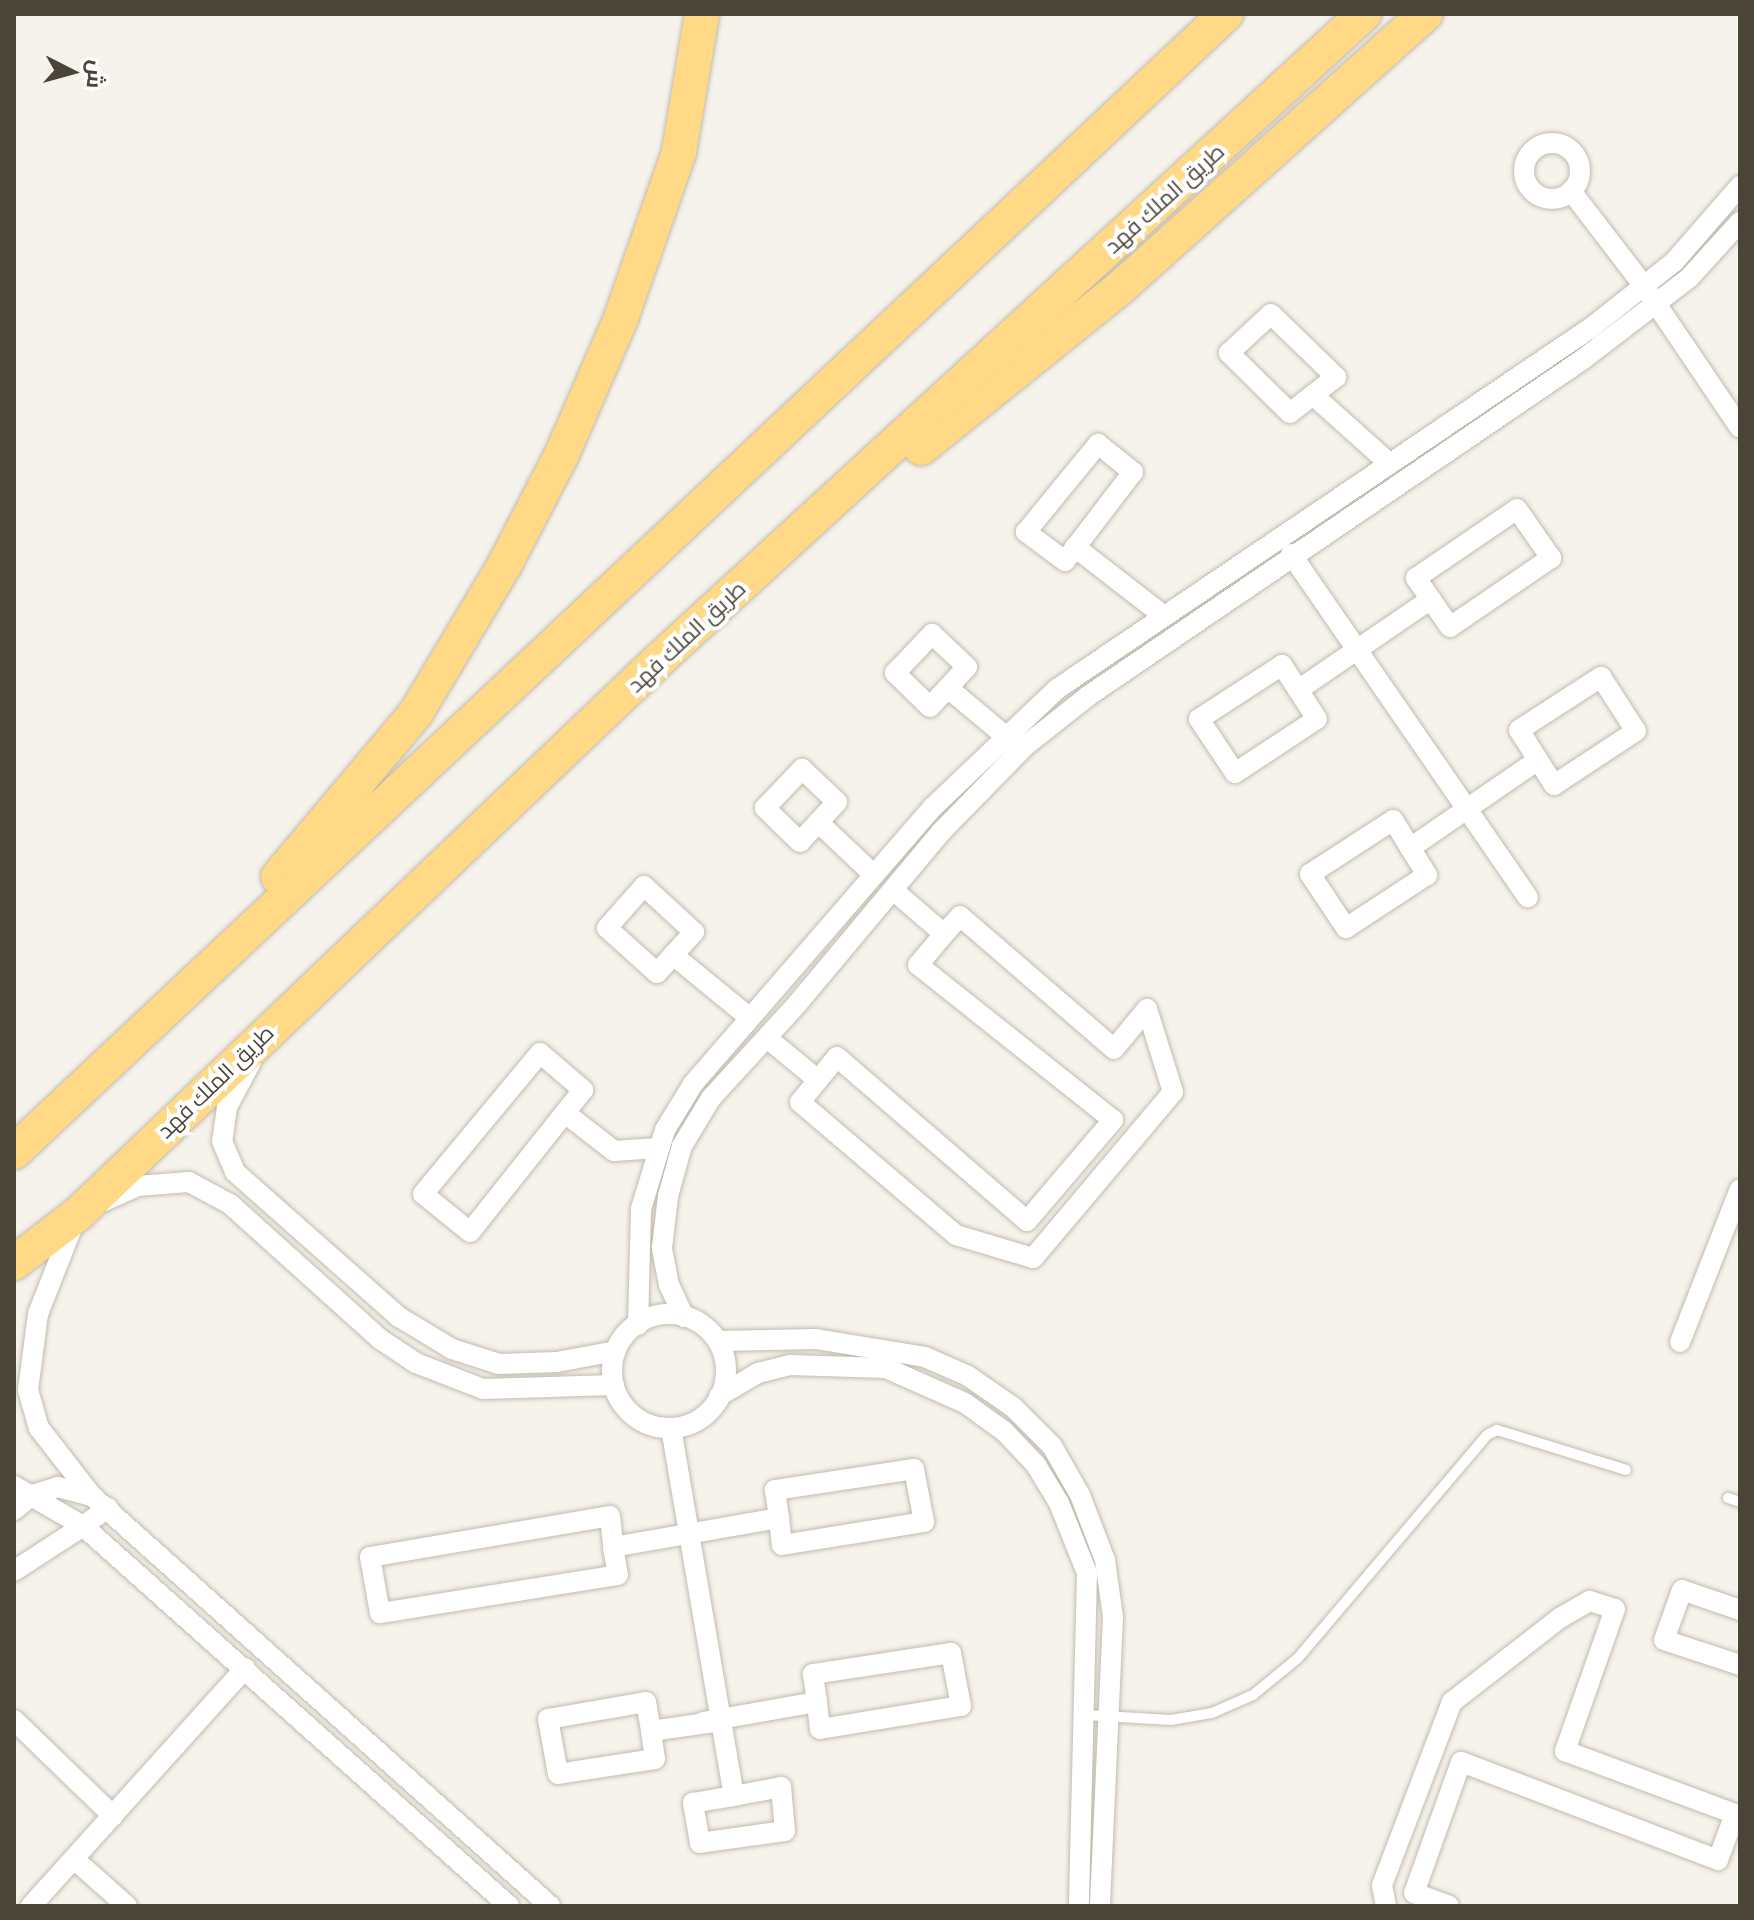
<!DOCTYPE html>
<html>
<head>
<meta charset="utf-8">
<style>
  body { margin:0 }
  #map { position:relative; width:1754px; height:1920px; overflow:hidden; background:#f6f3ec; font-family:Ubuntu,Cairo,sans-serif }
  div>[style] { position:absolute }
  .roads { filter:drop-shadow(0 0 2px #c2bbae) drop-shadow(0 0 2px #c2bbae) }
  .service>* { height:10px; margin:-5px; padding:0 5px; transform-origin:5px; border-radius:5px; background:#fff }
  .minor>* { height:20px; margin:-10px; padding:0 10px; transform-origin:10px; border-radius:10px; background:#fff }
  .minor>.ring { margin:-10px; padding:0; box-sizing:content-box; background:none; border:20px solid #fff; border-radius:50% }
  .trunk>* { height:34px; margin:-17px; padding:0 17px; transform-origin:17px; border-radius:17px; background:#ffd985 }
  span { translate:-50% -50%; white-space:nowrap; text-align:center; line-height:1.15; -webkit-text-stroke:8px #fff; paint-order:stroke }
  .street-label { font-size:22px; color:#4b4439 }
  .frame { position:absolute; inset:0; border:16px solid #4b4439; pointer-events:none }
  .north { position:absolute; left:32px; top:32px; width:80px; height:80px; -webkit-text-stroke:6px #fff; paint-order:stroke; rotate:96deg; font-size:22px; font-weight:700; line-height:32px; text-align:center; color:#4b4439 }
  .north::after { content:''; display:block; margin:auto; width:28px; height:36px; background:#4b4439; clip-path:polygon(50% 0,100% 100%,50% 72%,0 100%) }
</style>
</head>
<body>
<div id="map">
  <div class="roads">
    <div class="service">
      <i style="left:1728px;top:1498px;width:13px;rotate:18deg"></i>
      <i style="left:1086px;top:1715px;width:85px;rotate:3.4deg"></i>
      <i style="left:1171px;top:1720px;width:42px;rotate:-9.7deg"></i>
      <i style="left:1212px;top:1713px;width:45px;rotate:-23.7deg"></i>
      <i style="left:1253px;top:1695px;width:58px;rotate:-39.4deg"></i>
      <i style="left:1298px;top:1658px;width:292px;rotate:-49.7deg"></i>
      <i style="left:1487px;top:1435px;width:11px;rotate:-27deg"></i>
      <i style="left:1497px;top:1430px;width:135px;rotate:17.2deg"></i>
    </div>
    <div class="minor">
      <i class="ring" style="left:1524px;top:143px;width:36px;height:36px"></i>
      <i style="left:1571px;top:191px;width:120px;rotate:52.5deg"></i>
      <i style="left:1644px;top:286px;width:171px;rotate:55.9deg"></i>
      <i style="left:1271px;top:314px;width:91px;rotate:44.1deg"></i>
      <i style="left:1336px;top:377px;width:58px;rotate:142deg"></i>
      <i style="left:1290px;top:413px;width:86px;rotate:-135.5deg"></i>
      <i style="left:1229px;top:353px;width:57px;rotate:-42.9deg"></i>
      <i style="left:1313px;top:395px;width:103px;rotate:41.9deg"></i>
      <i style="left:1098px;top:444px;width:45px;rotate:38.7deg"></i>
      <i style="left:1133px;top:472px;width:112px;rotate:127.4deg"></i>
      <i style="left:1065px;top:561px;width:49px;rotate:-143.4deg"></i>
      <i style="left:1026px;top:532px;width:114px;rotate:-50.7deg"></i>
      <i style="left:1517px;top:509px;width:60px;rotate:55.2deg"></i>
      <i style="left:1551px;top:558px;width:122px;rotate:145.7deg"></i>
      <i style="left:1450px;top:627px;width:60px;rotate:-124.8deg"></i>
      <i style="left:1416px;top:578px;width:122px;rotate:-34.3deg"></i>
      <i style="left:1075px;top:547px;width:113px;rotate:37.8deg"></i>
      <i style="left:1291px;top:554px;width:417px;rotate:55.4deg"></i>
      <i style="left:932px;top:634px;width:48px;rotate:43.3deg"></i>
      <i style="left:967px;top:667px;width:54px;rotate:132.8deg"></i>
      <i style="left:930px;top:707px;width:49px;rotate:-135.8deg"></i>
      <i style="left:895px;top:673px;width:54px;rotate:-46.5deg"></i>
      <i style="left:1282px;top:665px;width:64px;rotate:57.1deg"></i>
      <i style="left:1317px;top:719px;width:98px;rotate:146.6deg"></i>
      <i style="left:1235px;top:773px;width:65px;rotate:-123.7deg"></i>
      <i style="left:1199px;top:719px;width:99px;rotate:-33deg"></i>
      <i style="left:1601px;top:677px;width:64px;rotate:57.1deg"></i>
      <i style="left:1636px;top:731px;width:98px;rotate:146.6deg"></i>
      <i style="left:1554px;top:785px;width:65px;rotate:-122.5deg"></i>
      <i style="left:1519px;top:730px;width:98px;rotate:-32.9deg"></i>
      <i style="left:948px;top:688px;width:73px;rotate:40deg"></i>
      <i style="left:1298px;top:690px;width:161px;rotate:-34.4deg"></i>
      <i style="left:802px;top:769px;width:48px;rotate:43.3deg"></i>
      <i style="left:837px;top:802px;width:54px;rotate:132.8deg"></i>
      <i style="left:800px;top:842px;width:49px;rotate:-135.8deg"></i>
      <i style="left:765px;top:808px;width:54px;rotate:-46.5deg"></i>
      <i style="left:1393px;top:820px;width:65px;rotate:58.3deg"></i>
      <i style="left:1427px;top:875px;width:97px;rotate:146.8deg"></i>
      <i style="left:1346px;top:928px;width:65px;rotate:-123.7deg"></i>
      <i style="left:1310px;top:874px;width:99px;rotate:-33deg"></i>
      <i style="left:818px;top:822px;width:76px;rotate:43.4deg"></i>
      <i style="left:1410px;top:848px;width:155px;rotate:-34.5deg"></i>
      <i style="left:644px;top:886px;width:68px;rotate:42.6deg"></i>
      <i style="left:694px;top:932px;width:55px;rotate:132.1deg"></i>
      <i style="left:657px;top:973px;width:67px;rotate:-138deg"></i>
      <i style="left:607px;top:928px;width:56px;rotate:-48.6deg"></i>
      <i style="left:893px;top:890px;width:67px;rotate:40.8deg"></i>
      <i style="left:944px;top:934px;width:24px;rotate:-48deg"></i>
      <i style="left:960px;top:916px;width:203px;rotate:40.8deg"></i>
      <i style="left:1114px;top:1049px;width:52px;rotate:-50.5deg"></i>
      <i style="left:1147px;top:1009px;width:87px;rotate:72.6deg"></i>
      <i style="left:1173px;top:1092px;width:217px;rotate:130.1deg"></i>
      <i style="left:1033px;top:1258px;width:80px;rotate:-163.4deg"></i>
      <i style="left:956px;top:1235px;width:205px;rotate:-139.6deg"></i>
      <i style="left:800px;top:1102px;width:58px;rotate:-50.6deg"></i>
      <i style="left:837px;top:1057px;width:251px;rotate:40.8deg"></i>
      <i style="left:1027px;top:1221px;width:133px;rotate:-49.6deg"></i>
      <i style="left:1113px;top:1120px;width:249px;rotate:-141.5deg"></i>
      <i style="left:918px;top:965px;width:40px;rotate:-50deg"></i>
      <i style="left:673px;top:955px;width:99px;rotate:39.3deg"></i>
      <i style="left:767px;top:1038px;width:66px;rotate:39.5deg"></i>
      <i style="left:540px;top:1053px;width:57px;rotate:40.7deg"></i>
      <i style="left:583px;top:1090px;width:181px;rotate:128.5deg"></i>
      <i style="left:470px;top:1232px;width:60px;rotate:-141deg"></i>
      <i style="left:423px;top:1194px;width:183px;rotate:-50.3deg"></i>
      <i style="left:251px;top:1062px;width:51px;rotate:118.1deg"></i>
      <i style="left:227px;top:1107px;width:34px;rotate:98deg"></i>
      <i style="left:222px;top:1141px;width:34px;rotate:67deg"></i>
      <i style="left:235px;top:1172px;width:219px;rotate:41.5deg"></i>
      <i style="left:399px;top:1317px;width:62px;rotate:31.1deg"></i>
      <i style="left:452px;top:1349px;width:49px;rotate:17.7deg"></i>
      <i style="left:499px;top:1364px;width:58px;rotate:-2deg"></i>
      <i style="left:557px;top:1362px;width:60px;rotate:-10.6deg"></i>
      <i style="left:565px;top:1113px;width:62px;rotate:37.8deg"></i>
      <i style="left:614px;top:1151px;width:44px;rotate:-3.9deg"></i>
      <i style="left:104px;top:1201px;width:36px;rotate:-24deg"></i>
      <i style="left:137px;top:1186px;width:52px;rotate:-4.4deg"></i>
      <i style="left:189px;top:1182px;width:47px;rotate:28.2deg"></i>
      <i style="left:230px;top:1204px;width:202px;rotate:42deg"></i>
      <i style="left:380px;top:1339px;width:43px;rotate:33.7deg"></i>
      <i style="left:416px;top:1363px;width:72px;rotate:21.2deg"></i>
      <i style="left:483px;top:1389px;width:131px;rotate:-1.7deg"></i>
      <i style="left:75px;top:1220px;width:101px;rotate:111.5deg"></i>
      <i style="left:38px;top:1314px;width:77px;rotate:97.5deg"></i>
      <i style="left:28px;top:1390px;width:40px;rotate:74deg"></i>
      <i style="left:39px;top:1428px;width:86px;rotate:52.1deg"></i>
      <i class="ring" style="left:612px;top:1314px;width:94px;height:94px"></i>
      <i style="left:684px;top:1317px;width:35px;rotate:-115deg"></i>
      <i style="left:669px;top:1285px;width:38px;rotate:-101deg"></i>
      <i style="left:662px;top:1248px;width:52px;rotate:-83.4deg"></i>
      <i style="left:668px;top:1196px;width:52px;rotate:-74.4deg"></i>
      <i style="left:682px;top:1146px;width:56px;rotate:-58.9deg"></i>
      <i style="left:711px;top:1098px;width:129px;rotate:-47.5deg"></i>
      <i style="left:798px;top:1003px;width:222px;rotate:-50.1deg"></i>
      <i style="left:940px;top:833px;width:122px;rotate:-45.7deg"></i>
      <i style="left:1025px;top:746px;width:80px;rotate:-38.4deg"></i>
      <i style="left:1088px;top:696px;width:597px;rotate:-34.22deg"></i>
      <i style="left:1582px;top:360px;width:135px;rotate:-37.5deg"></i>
      <i style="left:1689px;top:278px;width:76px;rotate:-47.7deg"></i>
      <i style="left:638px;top:1325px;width:116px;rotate:-88.5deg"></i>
      <i style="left:641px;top:1209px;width:83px;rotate:-73.1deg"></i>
      <i style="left:665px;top:1130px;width:54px;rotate:-58.7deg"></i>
      <i style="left:693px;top:1084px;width:367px;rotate:-49.1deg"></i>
      <i style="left:933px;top:807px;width:171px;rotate:-43.6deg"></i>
      <i style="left:1057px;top:689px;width:646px;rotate:-34.08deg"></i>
      <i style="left:1592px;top:327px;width:105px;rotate:-38.4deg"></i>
      <i style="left:1674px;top:262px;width:101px;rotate:-49deg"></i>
      <i style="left:719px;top:1341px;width:97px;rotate:-1.2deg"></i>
      <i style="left:816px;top:1339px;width:110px;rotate:9.4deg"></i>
      <i style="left:925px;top:1357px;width:47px;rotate:23.8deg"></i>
      <i style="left:968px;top:1376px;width:55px;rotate:34.6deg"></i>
      <i style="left:1013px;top:1407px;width:55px;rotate:45deg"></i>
      <i style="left:1052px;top:1446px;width:56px;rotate:60.3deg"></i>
      <i style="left:1080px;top:1495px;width:70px;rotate:69deg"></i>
      <i style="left:1105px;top:1560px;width:58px;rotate:82deg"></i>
      <i style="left:1113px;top:1617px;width:289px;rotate:92.6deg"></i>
      <i style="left:1680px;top:1342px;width:164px;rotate:-68.6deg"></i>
      <i style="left:719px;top:1396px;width:45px;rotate:-30.5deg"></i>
      <i style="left:758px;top:1373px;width:33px;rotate:-14deg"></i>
      <i style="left:790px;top:1365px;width:96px;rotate:1.8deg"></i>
      <i style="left:886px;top:1368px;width:86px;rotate:23.9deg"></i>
      <i style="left:965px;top:1403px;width:48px;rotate:35.7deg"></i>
      <i style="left:1004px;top:1431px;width:47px;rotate:46.7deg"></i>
      <i style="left:1036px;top:1465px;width:44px;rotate:58.8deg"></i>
      <i style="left:1059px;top:1503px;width:75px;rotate:68.2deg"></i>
      <i style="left:1087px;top:1573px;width:333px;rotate:91.4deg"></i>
      <i style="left:671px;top:1428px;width:373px;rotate:80.3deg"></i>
      <i style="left:734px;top:1796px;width:48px;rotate:-10.8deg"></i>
      <i style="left:781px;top:1787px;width:44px;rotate:84.8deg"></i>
      <i style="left:785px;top:1831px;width:86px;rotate:172deg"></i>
      <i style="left:700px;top:1843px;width:41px;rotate:-99.9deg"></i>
      <i style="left:693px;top:1803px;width:42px;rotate:-9.7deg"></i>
      <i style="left:14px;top:1486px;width:80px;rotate:30.1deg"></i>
      <i style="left:83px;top:1526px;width:31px;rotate:-36deg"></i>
      <i style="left:14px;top:1510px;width:23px;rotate:-40deg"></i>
      <i style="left:32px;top:1495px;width:27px;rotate:-17deg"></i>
      <i style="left:58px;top:1487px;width:35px;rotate:15deg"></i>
      <i style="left:92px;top:1496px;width:615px;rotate:41.83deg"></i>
      <i style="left:613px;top:1547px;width:28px;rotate:80deg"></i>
      <i style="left:618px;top:1575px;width:241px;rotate:170.9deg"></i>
      <i style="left:380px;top:1613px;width:57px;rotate:-100.1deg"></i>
      <i style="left:370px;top:1557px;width:243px;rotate:-9.7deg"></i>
      <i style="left:610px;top:1516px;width:31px;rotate:84deg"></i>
      <i style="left:613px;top:1547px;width:169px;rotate:-9.9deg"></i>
      <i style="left:779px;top:1518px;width:27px;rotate:84deg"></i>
      <i style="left:782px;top:1545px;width:144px;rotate:-9.2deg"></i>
      <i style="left:924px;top:1522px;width:54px;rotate:-100.7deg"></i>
      <i style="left:914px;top:1469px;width:141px;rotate:171.4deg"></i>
      <i style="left:775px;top:1490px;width:28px;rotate:82deg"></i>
      <i style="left:14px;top:1571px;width:82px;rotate:-33.1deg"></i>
      <i style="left:83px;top:1526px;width:571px;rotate:41.73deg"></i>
      <i style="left:1740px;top:1610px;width:61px;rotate:-161deg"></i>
      <i style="left:1682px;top:1590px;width:53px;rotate:109.8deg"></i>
      <i style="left:1664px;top:1640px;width:80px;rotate:18.2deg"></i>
      <i style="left:14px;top:1720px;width:138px;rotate:44.1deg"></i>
      <i style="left:703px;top:1722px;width:116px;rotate:-10deg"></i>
      <i style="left:817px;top:1702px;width:27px;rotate:84deg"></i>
      <i style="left:820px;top:1729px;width:143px;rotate:-9.3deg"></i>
      <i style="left:961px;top:1706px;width:54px;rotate:-100.7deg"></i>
      <i style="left:951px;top:1653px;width:140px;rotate:171.3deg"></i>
      <i style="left:813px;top:1674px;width:28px;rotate:82deg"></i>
      <i style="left:651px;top:1731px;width:28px;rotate:82deg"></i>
      <i style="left:655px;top:1759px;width:98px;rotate:171.2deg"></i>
      <i style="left:558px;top:1774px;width:56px;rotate:-100.3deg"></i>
      <i style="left:548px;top:1719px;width:99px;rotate:-9.8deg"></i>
      <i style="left:646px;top:1702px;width:29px;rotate:80deg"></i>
      <i style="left:651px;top:1731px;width:64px;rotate:-8.1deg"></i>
      <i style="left:74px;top:1859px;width:71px;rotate:41.6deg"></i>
      <i style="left:31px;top:1906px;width:320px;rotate:-48deg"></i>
      <i style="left:1386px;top:1906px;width:21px;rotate:-101deg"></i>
      <i style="left:1382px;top:1885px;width:196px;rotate:-69.1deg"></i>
      <i style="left:1452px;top:1702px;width:137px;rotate:-37.9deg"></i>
      <i style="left:1560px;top:1618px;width:34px;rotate:-30deg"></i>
      <i style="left:1590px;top:1601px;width:26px;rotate:18deg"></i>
      <i style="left:1615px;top:1609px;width:151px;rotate:109.4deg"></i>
      <i style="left:1565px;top:1751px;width:181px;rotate:20.3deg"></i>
      <i style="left:1735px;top:1814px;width:49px;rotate:110.3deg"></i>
      <i style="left:1718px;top:1860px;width:275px;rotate:-159.1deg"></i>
      <i style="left:1461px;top:1762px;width:139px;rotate:109.7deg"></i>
      <i style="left:1414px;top:1893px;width:37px;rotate:20deg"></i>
    </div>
    <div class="trunk">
      <i style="left:921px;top:448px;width:257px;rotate:-38.8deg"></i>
      <i style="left:1121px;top:287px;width:409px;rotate:-41.9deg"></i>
      <i style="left:278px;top:877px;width:214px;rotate:-49.9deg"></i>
      <i style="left:416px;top:713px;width:174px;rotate:-59.1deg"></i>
      <i style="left:505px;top:564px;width:124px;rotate:-62.6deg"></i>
      <i style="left:562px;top:454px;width:148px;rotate:-66.5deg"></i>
      <i style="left:621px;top:318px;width:176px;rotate:-70.7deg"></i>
      <i style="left:679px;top:152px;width:140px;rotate:-80.5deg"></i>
      <i style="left:14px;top:1152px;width:1663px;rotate:-43.2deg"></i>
      <i style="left:14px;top:1263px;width:81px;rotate:-37.4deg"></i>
      <i style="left:78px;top:1214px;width:804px;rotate:-43.64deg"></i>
      <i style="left:660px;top:659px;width:955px;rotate:-42.5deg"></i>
    </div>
  </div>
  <div class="street-label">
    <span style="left:1164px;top:198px;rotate:-42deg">طريق الملك فهد</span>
    <span style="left:686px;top:636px;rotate:-43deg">طريق الملك فهد</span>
    <span style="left:215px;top:1081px;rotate:-44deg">طريق الملك فهد</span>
  </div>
  <div class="frame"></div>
  <div class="north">ش</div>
</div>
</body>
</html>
